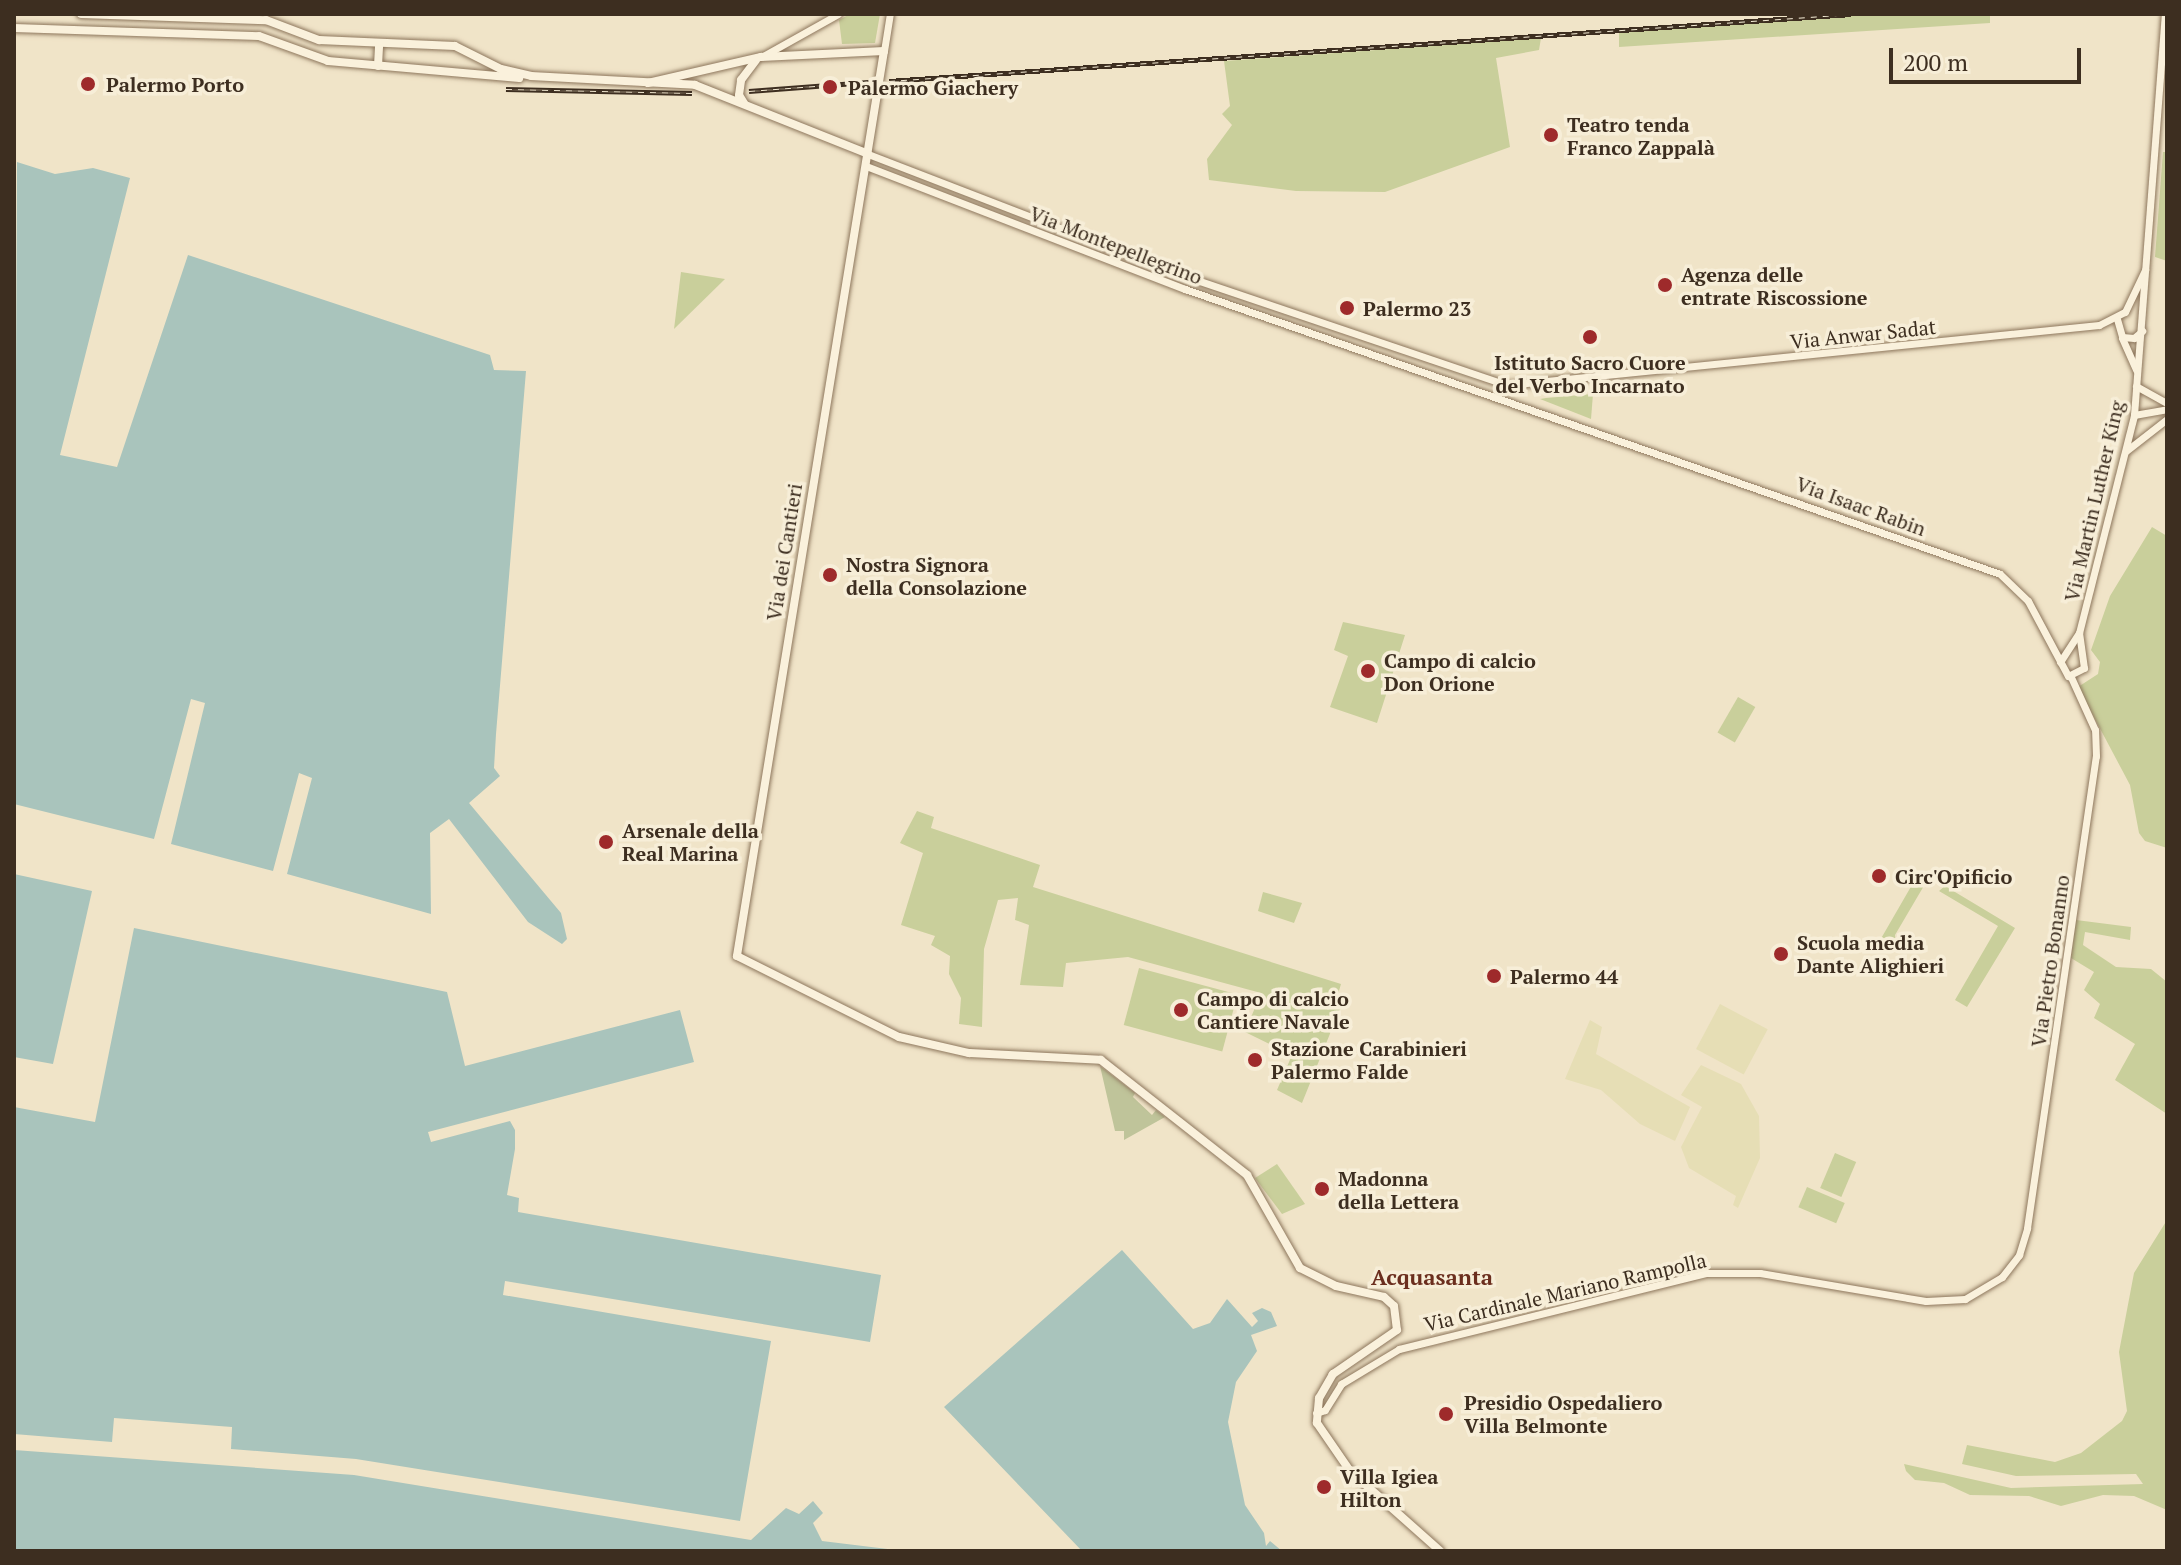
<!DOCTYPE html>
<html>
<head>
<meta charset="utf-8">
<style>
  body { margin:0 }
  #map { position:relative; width:2181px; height:1565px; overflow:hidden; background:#f0e4c8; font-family:"PT Serif",serif }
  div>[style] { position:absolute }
  .farmland>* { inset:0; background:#e6deb5; transform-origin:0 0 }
  .green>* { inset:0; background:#c9cf9b; transform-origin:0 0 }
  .cemetery>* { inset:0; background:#bfc49a }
  .water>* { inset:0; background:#a9c4bc }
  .roads { filter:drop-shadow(0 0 2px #8d765c) drop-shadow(0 0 2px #8d765c) }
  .tertiary>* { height:7px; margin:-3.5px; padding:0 3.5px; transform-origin:3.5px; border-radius:3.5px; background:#faf1dc }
  .secondary>* { height:8px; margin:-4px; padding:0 4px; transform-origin:4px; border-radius:4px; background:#faf1dc }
  .rail>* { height:5px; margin-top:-2.5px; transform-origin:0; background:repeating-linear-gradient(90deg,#f7eed8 0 6px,#3d2e20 0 12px); box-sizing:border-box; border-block:2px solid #3d2e20 }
  .dots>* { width:22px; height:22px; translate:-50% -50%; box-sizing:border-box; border:4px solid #f7eed8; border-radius:50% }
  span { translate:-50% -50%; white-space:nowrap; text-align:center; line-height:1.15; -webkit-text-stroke:7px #f7eed8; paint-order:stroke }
  .poi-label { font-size:20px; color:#3d2e20; font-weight:700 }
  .left { translate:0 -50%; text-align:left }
  .street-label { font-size:20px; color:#3d2e20 }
  .neighbourhood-label { font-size:22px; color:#6b2e1e; font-weight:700 }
  .frame { position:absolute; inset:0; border:16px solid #3d2e20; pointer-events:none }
  .scale { position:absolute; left:1889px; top:48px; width:192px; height:36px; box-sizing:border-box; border:4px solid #3d2e20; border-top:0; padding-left:10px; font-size:24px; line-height:28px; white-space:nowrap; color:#3d2e20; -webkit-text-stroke:6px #f7eed8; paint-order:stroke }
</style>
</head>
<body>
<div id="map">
  <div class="farmland">
    <i style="left:1720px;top:1004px;width:54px;height:51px;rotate:28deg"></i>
    <i style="clip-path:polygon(1590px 1020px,1602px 1027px,1596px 1054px,1690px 1107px,1675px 1141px,1640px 1124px,1601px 1090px,1565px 1079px)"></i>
    <i style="clip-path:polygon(1701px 1065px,1741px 1084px,1759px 1116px,1760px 1158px,1738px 1208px,1733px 1205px,1736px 1196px,1689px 1168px,1681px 1147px,1702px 1107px,1681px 1095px)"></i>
  </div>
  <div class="green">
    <i style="clip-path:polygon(850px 14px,880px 14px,875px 43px,842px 44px,839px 20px)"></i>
    <i style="clip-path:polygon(1875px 14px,1990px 14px,1990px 23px,1619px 47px,1619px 33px)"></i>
    <i style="clip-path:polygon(1541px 38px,1539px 50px,1496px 58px,1510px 147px,1385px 192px,1296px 191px,1209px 180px,1207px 159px,1232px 125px,1222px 114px,1230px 106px,1224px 61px)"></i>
    <i style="clip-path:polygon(2163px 152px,2167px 152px,2167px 261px,2155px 257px)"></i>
    <i style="clip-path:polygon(681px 272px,725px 279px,674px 329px)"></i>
    <i style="clip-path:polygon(1593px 394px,1591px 419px,1540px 399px,1546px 398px)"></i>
    <i style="clip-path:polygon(2152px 527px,2167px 536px,2167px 848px,2145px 841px,2139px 833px,2130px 785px,2078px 687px,2098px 674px,2100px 662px,2091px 650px,2110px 596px)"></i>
    <i style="clip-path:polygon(1343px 622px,1405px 635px,1377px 723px,1330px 707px,1348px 656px,1334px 650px)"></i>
    <i style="left:1738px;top:697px;width:20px;height:41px;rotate:30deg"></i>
    <i style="clip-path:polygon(917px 811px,934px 817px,931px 828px,1040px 865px,1033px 887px,1341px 984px,1336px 1001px,1342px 1004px,1302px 1103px,1277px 1090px,1292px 1055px,1245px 1032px,1261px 993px,1128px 957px,1066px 963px,1063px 987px,1020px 985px,1029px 925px,1015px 920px,1018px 898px,998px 900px,984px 949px,982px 1027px,959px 1024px,961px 998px,949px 974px,950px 956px,931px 945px,935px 936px,901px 925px,923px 853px,900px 843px)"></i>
    <i style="clip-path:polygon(1920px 871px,1932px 878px,1930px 886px,1925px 884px,1895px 935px,1896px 943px,1879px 942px)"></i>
    <i style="clip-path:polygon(1945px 886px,2015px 928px,1967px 1007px,1955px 1000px,1998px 926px,1939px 891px)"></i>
    <i style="clip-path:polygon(1263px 892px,1302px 903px,1294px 923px,1258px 911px)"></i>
    <i style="clip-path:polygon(2076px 920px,2131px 927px,2130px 940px,2085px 932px,2083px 945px,2116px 967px,2151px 969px,2167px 982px,2167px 1114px,2115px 1080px,2135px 1044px,2094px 1018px,2100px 1004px,2084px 990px,2094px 972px,2071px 958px)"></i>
    <i style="left:1139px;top:968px;width:102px;height:59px;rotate:15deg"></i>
    <i style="left:1835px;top:1153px;width:23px;height:38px;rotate:23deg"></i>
    <i style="clip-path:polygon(1277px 1164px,1305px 1204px,1282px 1214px,1255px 1178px)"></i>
    <i style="left:1807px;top:1187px;width:41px;height:22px;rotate:23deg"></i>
    <i style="clip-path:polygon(2167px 1220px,2167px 1510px,2134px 1496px,2103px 1495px,2061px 1506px,2029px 1496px,1970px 1495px,1944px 1483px,1915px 1480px,1906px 1471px,1904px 1464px,2011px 1488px,2143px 1484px,2136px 1474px,2016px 1476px,1962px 1464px,1967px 1445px,2055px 1462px,2081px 1453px,2122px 1421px,2127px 1411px,2119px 1352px,2134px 1273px)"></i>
  </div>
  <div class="cemetery">
    <i style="clip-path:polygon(1100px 1066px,1135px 1093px,1133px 1097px,1152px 1115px,1156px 1110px,1165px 1117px,1124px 1140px,1124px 1131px,1115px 1131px)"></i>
  </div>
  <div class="water">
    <i style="clip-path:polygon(17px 162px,55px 174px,93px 168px,130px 178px,60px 455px,117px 467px,188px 255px,490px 355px,494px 370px,526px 371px,496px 734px,494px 768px,500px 776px,469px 803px,561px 913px,567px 939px,562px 944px,528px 922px,449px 819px,430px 833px,431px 914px,287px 874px,312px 778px,299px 773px,273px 871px,171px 844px,205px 703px,191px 699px,154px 839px,14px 804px)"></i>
    <i style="clip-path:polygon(14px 874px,92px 891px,53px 1064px,14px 1057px)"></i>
    <i style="clip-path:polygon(134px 928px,447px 992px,465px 1066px,680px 1010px,694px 1062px,428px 1132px,431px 1142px,510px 1121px,515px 1130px,515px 1149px,507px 1195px,519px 1198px,518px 1212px,881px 1275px,870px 1342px,505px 1281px,503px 1295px,771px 1341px,740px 1521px,356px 1459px,231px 1449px,232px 1427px,114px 1418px,112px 1442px,14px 1434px,14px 1107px,95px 1122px)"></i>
    <i style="clip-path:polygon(1122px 1250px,1193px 1329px,1210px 1323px,1227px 1299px,1252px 1327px,1258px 1321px,1252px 1313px,1262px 1308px,1271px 1312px,1277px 1326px,1251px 1335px,1257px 1351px,1236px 1382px,1228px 1422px,1245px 1505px,1264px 1533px,1266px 1546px,1270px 1541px,1282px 1551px,1082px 1551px,944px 1407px)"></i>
    <i style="clip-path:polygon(14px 1450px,354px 1475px,751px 1540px,786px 1508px,799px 1514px,813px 1501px,823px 1513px,813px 1523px,822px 1541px,904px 1551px,14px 1551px)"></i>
  </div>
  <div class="roads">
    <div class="tertiary">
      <i style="left:884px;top:51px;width:37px;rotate:-81deg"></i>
      <i style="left:763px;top:56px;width:86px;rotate:-29.2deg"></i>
      <i style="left:868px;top:154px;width:330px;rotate:21.1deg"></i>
      <i style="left:1176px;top:273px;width:349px;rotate:18.7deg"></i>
      <i style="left:1507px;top:385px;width:595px;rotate:-5.79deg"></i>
      <i style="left:2099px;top:325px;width:29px;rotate:-27deg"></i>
      <i style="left:2125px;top:312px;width:47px;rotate:-64.5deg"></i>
      <i style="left:866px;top:166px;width:342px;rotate:21.1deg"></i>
      <i style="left:1185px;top:289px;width:863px;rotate:19.27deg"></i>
      <i style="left:2000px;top:574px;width:39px;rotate:44deg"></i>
      <i style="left:2028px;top:601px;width:85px;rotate:61.9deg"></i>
      <i style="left:2068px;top:676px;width:18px;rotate:-27deg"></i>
      <i style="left:2084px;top:668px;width:35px;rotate:-98deg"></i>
      <i style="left:2117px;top:319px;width:19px;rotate:74deg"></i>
      <i style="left:2122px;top:337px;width:12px;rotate:5deg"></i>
      <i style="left:2134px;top:338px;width:11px;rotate:-41deg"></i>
      <i style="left:2122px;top:338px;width:35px;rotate:66deg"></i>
      <i style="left:2136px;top:386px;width:35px;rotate:29deg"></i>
      <i style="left:2134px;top:415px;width:34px;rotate:-10deg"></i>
      <i style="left:2126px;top:451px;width:52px;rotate:-38deg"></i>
      <i style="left:2060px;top:662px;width:35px;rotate:-57deg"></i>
      <i style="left:2079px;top:633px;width:225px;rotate:-75.8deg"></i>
      <i style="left:2134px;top:415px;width:402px;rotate:-85.6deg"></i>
      <i style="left:1316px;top:1413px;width:9px;rotate:-18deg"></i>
      <i style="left:1325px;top:1410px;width:31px;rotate:-58deg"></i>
      <i style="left:1341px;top:1384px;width:68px;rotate:-31.1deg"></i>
      <i style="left:1399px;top:1349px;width:316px;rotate:-13.9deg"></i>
      <i style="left:1706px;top:1273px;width:54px"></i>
      <i style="left:1760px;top:1273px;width:168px;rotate:9.6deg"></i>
      <i style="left:1926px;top:1301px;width:39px;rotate:-3deg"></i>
      <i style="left:1965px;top:1299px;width:43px;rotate:-30.7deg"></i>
      <i style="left:2002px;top:1277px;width:28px;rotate:-52deg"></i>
      <i style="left:2019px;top:1255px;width:28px;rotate:-73deg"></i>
      <i style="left:2027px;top:1228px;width:477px;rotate:-81.7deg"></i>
      <i style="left:2096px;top:756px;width:26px;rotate:-92deg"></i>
      <i style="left:2095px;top:730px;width:58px;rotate:-114.4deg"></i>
    </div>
    <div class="secondary">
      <i style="left:81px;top:14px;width:185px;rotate:1.9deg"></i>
      <i style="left:266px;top:20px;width:57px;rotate:20.7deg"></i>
      <i style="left:319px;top:40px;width:136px;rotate:2.5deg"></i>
      <i style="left:455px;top:46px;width:51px;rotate:26.6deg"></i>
      <i style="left:501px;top:69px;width:31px;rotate:13deg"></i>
      <i style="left:531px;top:76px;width:164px;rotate:3.1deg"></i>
      <i style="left:695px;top:85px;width:186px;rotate:21.7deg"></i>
      <i style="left:14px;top:28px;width:245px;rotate:1.9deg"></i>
      <i style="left:259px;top:36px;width:73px;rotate:19.9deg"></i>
      <i style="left:328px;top:61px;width:192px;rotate:5.1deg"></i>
      <i style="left:378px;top:66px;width:22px;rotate:-87deg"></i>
      <i style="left:648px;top:83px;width:116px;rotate:-13deg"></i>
      <i style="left:761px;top:57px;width:123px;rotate:-2.8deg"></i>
      <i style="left:884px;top:51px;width:917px;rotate:99.23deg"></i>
      <i style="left:737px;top:956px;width:181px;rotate:26.6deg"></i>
      <i style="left:899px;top:1037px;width:72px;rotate:12.9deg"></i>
      <i style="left:969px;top:1053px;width:132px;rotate:3deg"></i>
      <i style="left:1101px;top:1060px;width:186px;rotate:38.2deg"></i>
      <i style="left:1247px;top:1175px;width:107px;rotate:60.3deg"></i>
      <i style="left:1300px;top:1268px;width:40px;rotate:26.6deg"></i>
      <i style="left:1336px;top:1286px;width:49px;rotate:12.9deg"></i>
      <i style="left:1384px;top:1297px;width:13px;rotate:42deg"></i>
      <i style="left:1394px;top:1306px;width:24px;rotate:83deg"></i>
      <i style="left:1397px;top:1330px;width:78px;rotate:145.5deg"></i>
      <i style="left:1333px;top:1374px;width:28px;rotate:120deg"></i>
      <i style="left:1319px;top:1398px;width:25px;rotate:95deg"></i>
      <i style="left:1317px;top:1423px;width:58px;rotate:55.5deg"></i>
      <i style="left:1350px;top:1471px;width:120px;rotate:41.6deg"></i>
      <i style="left:744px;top:103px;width:9px;rotate:-122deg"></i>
      <i style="left:739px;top:95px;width:15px;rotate:-82deg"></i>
      <i style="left:741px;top:80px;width:25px;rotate:-53deg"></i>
    </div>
  </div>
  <div class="rail">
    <i style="left:889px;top:81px;width:964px;rotate:-3.98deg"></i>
    <i style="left:506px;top:89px;width:186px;rotate:1.2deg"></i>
    <i style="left:749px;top:91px;width:120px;rotate:-4.3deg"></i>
  </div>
  <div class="dots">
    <i style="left:88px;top:84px;background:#9e2a2b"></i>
    <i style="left:830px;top:87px;background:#9e2a2b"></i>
    <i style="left:1551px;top:135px;background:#9e2a2b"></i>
    <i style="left:1665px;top:285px;background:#9e2a2b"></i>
    <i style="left:1347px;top:308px;background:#9e2a2b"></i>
    <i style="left:1590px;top:337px;background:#9e2a2b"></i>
    <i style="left:830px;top:575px;background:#9e2a2b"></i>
    <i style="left:1368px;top:671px;background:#9e2a2b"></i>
    <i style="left:606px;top:842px;background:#9e2a2b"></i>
    <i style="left:1879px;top:876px;background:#9e2a2b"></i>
    <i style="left:1781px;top:954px;background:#9e2a2b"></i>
    <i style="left:1494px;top:976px;background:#9e2a2b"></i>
    <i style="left:1181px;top:1010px;background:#9e2a2b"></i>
    <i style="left:1255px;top:1060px;background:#9e2a2b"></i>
    <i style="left:1322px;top:1189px;background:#9e2a2b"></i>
    <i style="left:1446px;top:1414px;background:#9e2a2b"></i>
    <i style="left:1324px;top:1487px;background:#9e2a2b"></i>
  </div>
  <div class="poi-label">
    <span class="left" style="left:106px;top:84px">Palermo Porto</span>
    <span class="left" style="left:848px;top:87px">Palermo Giachery</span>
    <span class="left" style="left:1567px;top:136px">Teatro tenda<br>Franco Zappalà</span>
    <span class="left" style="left:1681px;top:286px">Agenza delle<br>entrate Riscossione</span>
    <span class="left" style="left:1363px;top:308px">Palermo 23</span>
    <span style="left:1590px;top:374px">Istituto Sacro Cuore<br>del Verbo Incarnato</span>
    <span class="left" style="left:846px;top:576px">Nostra Signora<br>della Consolazione</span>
    <span class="left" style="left:1384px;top:672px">Campo di calcio<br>Don Orione</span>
    <span class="left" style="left:622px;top:842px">Arsenale della<br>Real Marina</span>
    <span class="left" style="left:1895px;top:876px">Circ'Opificio</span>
    <span class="left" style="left:1797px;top:954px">Scuola media<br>Dante Alighieri</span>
    <span class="left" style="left:1510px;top:976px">Palermo 44</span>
    <span class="left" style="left:1197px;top:1010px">Campo di calcio<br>Cantiere Navale</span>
    <span class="left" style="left:1271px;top:1060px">Stazione Carabinieri<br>Palermo Falde</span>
    <span class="left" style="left:1338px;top:1190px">Madonna<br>della Lettera</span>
    <span class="left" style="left:1464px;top:1414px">Presidio Ospedaliero<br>Villa Belmonte</span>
    <span class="left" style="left:1340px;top:1488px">Villa Igiea<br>Hilton</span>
  </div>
  <div class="street-label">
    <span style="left:1116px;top:245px;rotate:21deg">Via Montepellegrino</span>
    <span style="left:1863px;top:334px;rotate:-6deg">Via Anwar Sadat</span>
    <span style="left:2094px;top:501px;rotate:-77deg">Via Martin Luther King</span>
    <span style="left:1861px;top:506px;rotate:20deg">Via Isaac Rabin</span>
    <span style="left:784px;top:552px;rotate:-81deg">Via dei Cantieri</span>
    <span style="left:2050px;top:961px;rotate:-82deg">Via Pietro Bonanno</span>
    <span style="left:1565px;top:1292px;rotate:-13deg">Via Cardinale Mariano Rampolla</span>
  </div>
  <div class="neighbourhood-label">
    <span style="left:1432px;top:1277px">Acquasanta</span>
  </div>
  <div class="frame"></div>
  <div class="scale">200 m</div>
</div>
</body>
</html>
